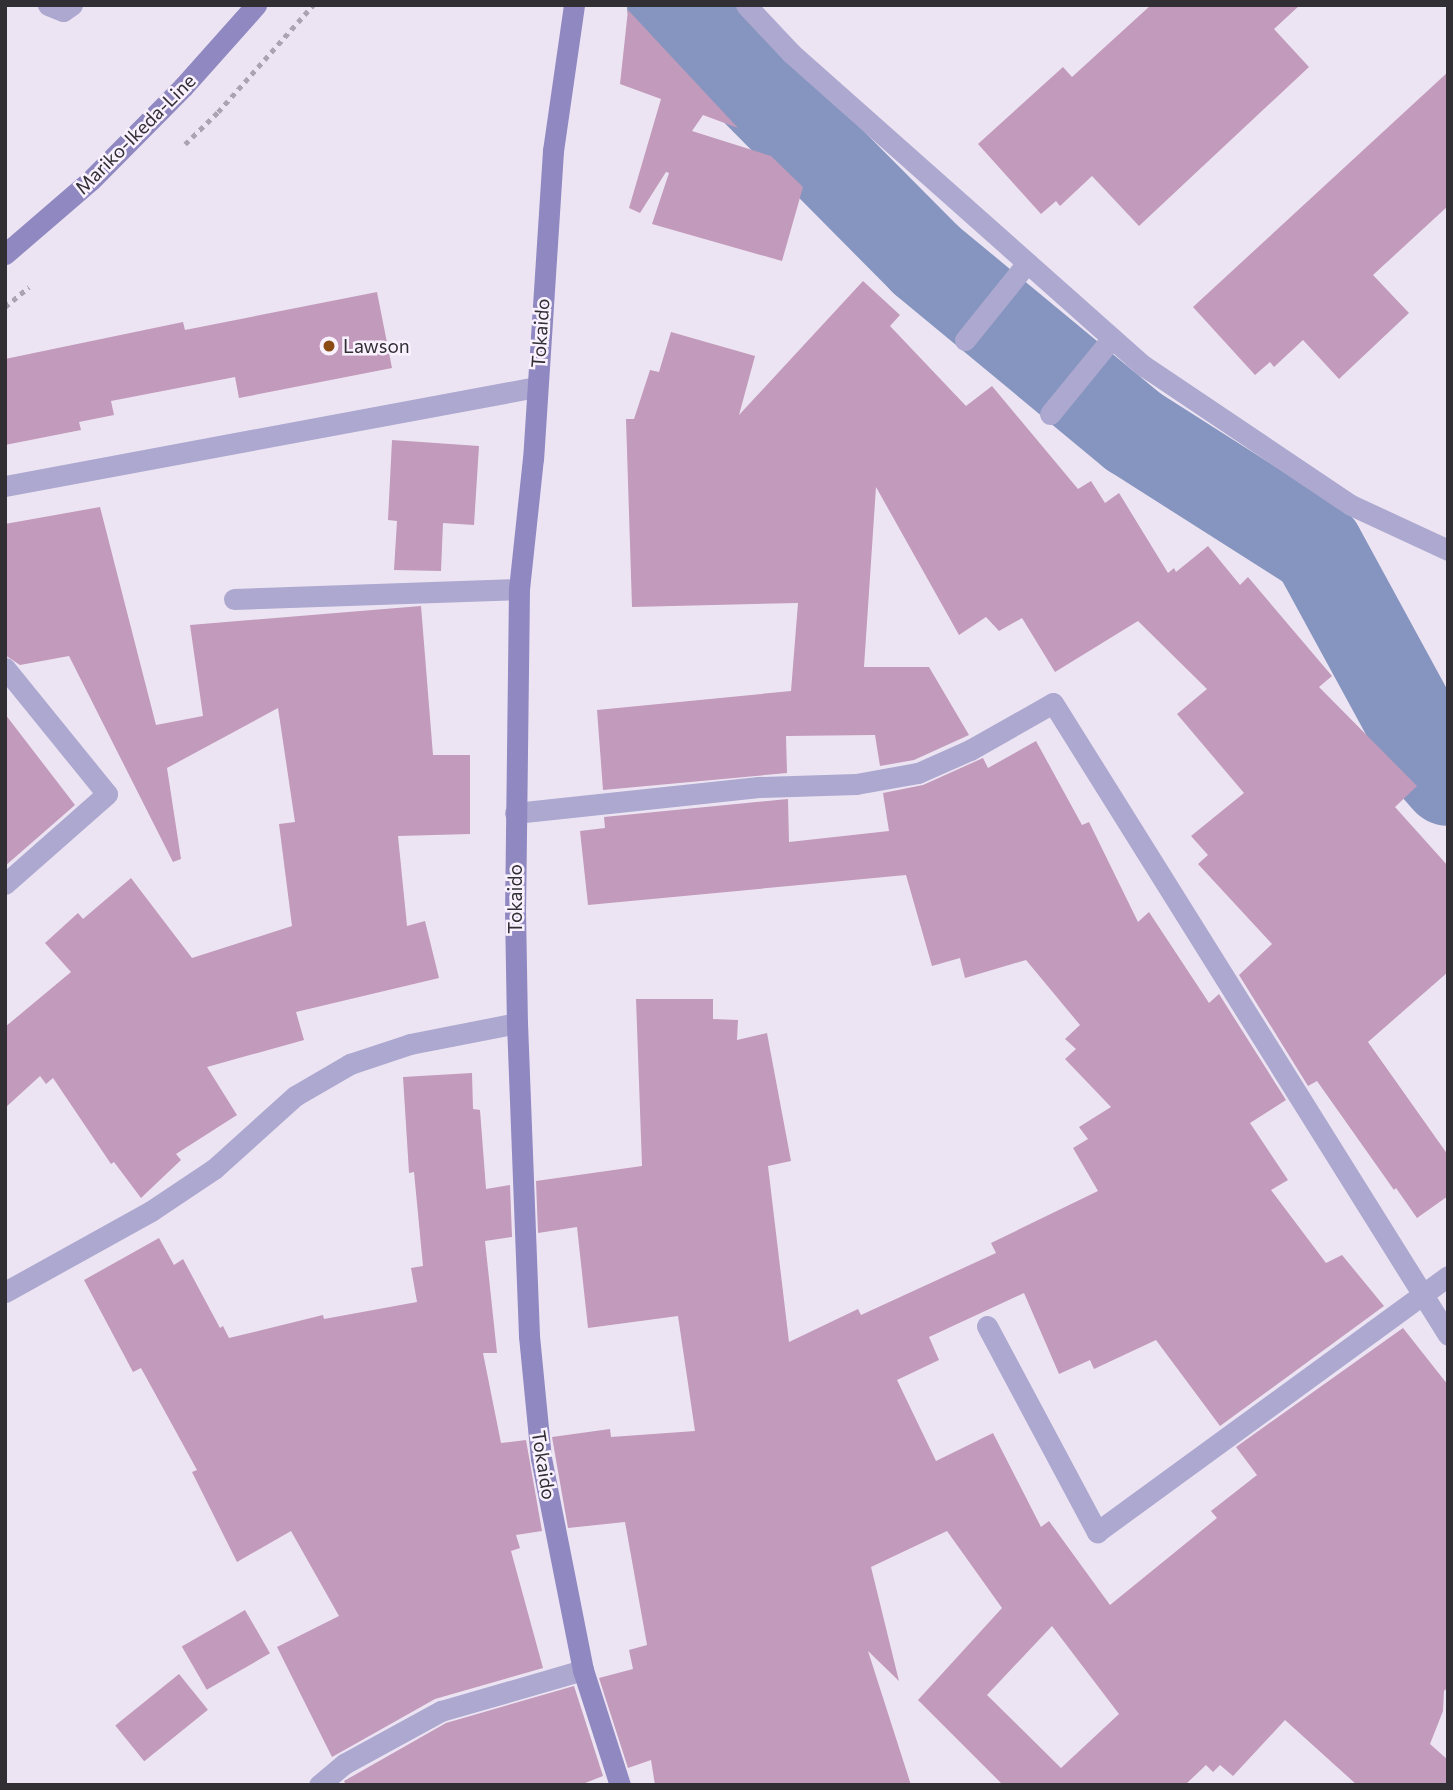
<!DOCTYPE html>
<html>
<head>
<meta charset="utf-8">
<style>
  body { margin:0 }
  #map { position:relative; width:1453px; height:1790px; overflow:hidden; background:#ede4f3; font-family:Commissioner,sans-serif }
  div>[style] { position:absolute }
  .river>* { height:93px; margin:-46.5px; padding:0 46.5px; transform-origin:46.5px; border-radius:46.5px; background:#8695bf }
  .building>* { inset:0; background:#c29abb; transform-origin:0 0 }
  .path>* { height:4.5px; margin-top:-2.25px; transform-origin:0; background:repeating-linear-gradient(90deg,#aba4b0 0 5px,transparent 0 10px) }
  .lane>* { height:21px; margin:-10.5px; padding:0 10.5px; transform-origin:10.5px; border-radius:10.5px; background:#aca8cf }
  .street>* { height:21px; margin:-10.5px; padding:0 10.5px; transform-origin:10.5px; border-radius:10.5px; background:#aca8cf }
  .secondary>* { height:21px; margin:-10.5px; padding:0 10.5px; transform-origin:10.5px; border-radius:10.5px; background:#9088c1 }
  .dots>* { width:19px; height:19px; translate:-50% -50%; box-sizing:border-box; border:4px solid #f9f2fe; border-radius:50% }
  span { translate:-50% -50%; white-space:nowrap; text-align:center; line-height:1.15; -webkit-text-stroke:5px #f9f2fe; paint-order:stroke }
  .street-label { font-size:19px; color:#312e34 }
  .poi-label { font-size:19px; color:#312e34 }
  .left { translate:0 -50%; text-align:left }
  .frame { position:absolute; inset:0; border:7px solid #312e34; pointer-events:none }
</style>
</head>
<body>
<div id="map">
  <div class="river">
    <i style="left:673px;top:5px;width:358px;rotate:45.2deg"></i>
    <i style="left:925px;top:259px;width:270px;rotate:39.6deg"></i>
    <i style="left:1133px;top:431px;width:218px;rotate:32.5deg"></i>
    <i style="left:1317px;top:548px;width:245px;rotate:61.4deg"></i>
    <i style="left:1434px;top:763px;width:21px;rotate:49deg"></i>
  </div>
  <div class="building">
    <i style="clip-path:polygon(1151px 5px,1300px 5px,1274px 29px,1309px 67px,1139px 226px,1092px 176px,1060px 206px,1056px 201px,1041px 214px,978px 144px,1063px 67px,1072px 77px)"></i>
    <i style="clip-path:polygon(628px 10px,738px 128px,703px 115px,692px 131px,771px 156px,803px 187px,782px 261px,652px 224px,669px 173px,666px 172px,640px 213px,629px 208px,661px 99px,620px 84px)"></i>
    <i style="clip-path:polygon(1448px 72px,1448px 206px,1373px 275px,1409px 313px,1339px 379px,1303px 340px,1274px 367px,1270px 362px,1255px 375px,1193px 307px)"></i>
    <i style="clip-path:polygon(863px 281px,900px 315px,890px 326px,966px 406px,992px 386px,1078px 489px,1091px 481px,1105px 503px,1119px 493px,1168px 573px,1174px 568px,1176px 572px,1208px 546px,1240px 585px,1248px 577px,1332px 676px,1319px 687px,1417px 786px,1395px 807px,1448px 866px,1448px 972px,1368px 1042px,1448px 1155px,1448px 1196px,1417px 1218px,1396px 1188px,1394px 1190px,1317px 1081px,1308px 1086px,1239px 975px,1272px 944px,1198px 864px,1208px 855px,1191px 836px,1244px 793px,1177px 714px,1207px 689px,1138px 621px,1055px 672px,1022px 618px,999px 631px,986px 617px,959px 635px,876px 487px,864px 667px,929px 667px,969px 735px,914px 760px,880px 766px,875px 735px,786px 736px,787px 773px,603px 790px,597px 710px,791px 691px,798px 603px,632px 607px,626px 419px,634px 419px,650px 370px,659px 372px,671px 332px,755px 356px,739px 415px)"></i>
    <i style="clip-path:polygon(377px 292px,392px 368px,239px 398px,235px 377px,111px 401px,114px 415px,79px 422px,81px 430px,5px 445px,5px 359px,183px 322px,185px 330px)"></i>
    <i style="clip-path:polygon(392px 440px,479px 446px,474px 525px,443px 523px,441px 571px,394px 570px,397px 521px,388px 520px)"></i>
    <i style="clip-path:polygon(100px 507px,156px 725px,203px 716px,190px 625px,421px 606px,433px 755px,470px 755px,470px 834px,398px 836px,407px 926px,425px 921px,439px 978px,296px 1012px,304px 1040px,207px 1067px,237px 1115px,176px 1154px,181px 1160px,141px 1198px,114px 1162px,111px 1164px,53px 1078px,46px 1084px,40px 1076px,5px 1108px,5px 1027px,71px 972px,45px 943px,78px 913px,83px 919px,131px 878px,192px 958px,292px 926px,279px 824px,295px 822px,278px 708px,167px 768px,181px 859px,173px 862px,69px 656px,20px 665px,5px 655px,5px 524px)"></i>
    <i style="clip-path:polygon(5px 714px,75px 805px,5px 866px)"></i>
    <i style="clip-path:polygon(evenodd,1036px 741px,1082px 825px,1089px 822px,1138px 922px,1149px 912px,1209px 1003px,1219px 994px,1286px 1100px,1250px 1123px,1288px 1180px,1271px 1190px,1326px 1263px,1342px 1255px,1384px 1306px,1220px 1426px,1156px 1340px,1094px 1369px,1090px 1360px,1059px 1374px,1024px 1293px,929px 1337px,939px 1360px,897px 1380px,936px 1461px,993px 1433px,1041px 1527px,1049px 1521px,1110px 1605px,1217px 1518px,1211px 1511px,1257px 1475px,1236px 1447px,1403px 1328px,1448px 1385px,1448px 1687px,1444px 1691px,1443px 1711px,1430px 1744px,1448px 1760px,1448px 1785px,1357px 1785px,1285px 1720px,1233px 1776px,1220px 1765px,1213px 1772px,1206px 1765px,1185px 1785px,1003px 1785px,918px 1700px,1002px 1608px,947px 1531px,871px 1567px,899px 1681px,868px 1651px,911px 1785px,655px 1785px,651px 1760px,628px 1768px,599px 1678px,633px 1669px,629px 1650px,647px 1645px,625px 1522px,568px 1528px,552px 1437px,610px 1429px,611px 1437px,695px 1431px,678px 1316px,588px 1328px,577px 1227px,538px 1233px,536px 1181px,642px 1166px,636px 999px,713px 999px,713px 1019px,738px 1020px,737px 1040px,767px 1033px,791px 1161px,768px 1166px,789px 1342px,858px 1309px,861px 1315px,996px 1253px,991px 1243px,1098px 1191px,1073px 1148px,1088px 1139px,1079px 1127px,1111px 1107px,1065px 1059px,1076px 1049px,1065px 1039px,1080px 1025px,1026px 960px,965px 978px,960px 958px,932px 966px,906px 875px,588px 905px,580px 831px,605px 828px,604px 817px,788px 799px,789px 842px,889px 831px,883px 793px,923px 785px,983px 758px,988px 768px,1036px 741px,1052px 1626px,1119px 1714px,1061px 1768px,987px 1695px,1052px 1626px)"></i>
    <i style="clip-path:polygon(472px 1073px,473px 1109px,480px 1110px,486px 1189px,510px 1185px,512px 1237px,485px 1241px,497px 1353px,483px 1353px,501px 1443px,526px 1440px,542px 1531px,516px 1535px,520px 1548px,511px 1551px,543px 1668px,435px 1699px,332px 1757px,277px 1647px,339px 1616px,291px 1531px,237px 1562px,192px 1472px,197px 1470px,141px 1368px,133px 1372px,84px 1280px,159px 1238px,174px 1265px,183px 1259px,220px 1328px,223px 1326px,229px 1338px,323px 1315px,324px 1319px,417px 1302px,411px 1268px,423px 1266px,414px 1172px,409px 1173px,403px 1077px)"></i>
    <i style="left:245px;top:1610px;width:50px;height:73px;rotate:60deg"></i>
    <i style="left:179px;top:1674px;width:46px;height:82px;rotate:51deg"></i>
    <i style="clip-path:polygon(574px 1686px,603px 1776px,580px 1785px,346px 1785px,344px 1781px,446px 1723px)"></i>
  </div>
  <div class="path">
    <i style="left:185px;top:144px;width:46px;rotate:-44.1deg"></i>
    <i style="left:218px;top:112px;width:143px;rotate:-48.4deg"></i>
    <i style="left:5px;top:307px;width:31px;rotate:-40deg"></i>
  </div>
  <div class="lane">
    <i style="left:234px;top:599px;width:285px;rotate:-2deg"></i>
    <i style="left:5px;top:668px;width:162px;rotate:51deg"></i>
    <i style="left:107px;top:794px;width:136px;rotate:138.6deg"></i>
    <i style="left:319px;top:1785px;width:33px;rotate:-40deg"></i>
    <i style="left:344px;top:1764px;width:111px;rotate:-28.7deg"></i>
    <i style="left:441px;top:1711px;width:148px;rotate:-16.1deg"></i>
  </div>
  <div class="street">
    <i style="left:48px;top:5px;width:16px;rotate:22deg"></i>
    <i style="left:63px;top:11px;width:11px;rotate:-34deg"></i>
    <i style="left:746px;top:5px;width:66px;rotate:46.8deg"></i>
    <i style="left:791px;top:53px;width:472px;rotate:41.6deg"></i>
    <i style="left:1144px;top:366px;width:249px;rotate:33.9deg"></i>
    <i style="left:1351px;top:505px;width:107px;rotate:24.9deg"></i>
    <i style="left:965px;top:340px;width:99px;rotate:-51.2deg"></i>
    <i style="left:1050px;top:414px;width:98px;rotate:-50.8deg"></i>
    <i style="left:5px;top:486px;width:540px;rotate:-10.56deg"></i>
    <i style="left:515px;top:813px;width:245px;rotate:-6.1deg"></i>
    <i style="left:759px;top:787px;width:97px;rotate:-1.8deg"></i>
    <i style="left:856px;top:784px;width:63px;rotate:-10.1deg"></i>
    <i style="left:918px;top:773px;width:57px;rotate:-23.9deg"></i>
    <i style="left:970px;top:750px;width:95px;rotate:-29.5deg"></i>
    <i style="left:1053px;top:703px;width:745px;rotate:57.99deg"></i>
    <i style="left:5px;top:1292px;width:167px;rotate:-29deg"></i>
    <i style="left:151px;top:1211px;width:76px;rotate:-33.7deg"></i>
    <i style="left:214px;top:1169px;width:109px;rotate:-42deg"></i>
    <i style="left:295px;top:1096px;width:64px;rotate:-30.2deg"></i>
    <i style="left:350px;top:1064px;width:63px;rotate:-18.4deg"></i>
    <i style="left:410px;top:1044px;width:109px;rotate:-11.1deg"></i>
    <i style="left:987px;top:1326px;width:234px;rotate:61.9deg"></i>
    <i style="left:1097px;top:1532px;width:434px;rotate:-36.1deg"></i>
  </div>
  <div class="secondary">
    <i style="left:574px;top:5px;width:148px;rotate:98.2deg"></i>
    <i style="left:553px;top:151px;width:308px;rotate:93.7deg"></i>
    <i style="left:533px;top:458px;width:132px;rotate:96.1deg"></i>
    <i style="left:519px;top:589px;width:321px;rotate:90.7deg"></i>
    <i style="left:515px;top:910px;width:113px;rotate:89deg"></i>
    <i style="left:517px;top:1023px;width:313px;rotate:87.8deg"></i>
    <i style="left:529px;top:1336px;width:123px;rotate:84.4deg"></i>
    <i style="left:541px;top:1458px;width:216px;rotate:78.8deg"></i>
    <i style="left:583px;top:1670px;width:121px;rotate:72.2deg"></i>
    <i style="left:5px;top:254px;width:113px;rotate:-40.7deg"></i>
    <i style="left:91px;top:180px;width:131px;rotate:-45.3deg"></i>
    <i style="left:183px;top:87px;width:110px;rotate:-48.3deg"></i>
  </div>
  <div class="dots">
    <i style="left:329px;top:346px;background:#8b4a14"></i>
  </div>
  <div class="street-label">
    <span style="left:135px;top:134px;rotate:-45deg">Mariko-Ikeda-Line</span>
    <span style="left:540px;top:333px;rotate:-86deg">Tokaido</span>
    <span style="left:515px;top:899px;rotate:-90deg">Tokaido</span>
    <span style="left:544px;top:1465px;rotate:81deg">Tokaido</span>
  </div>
  <div class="poi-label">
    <span class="left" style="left:343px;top:346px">Lawson</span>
  </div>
  <div class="frame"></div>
</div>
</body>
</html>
